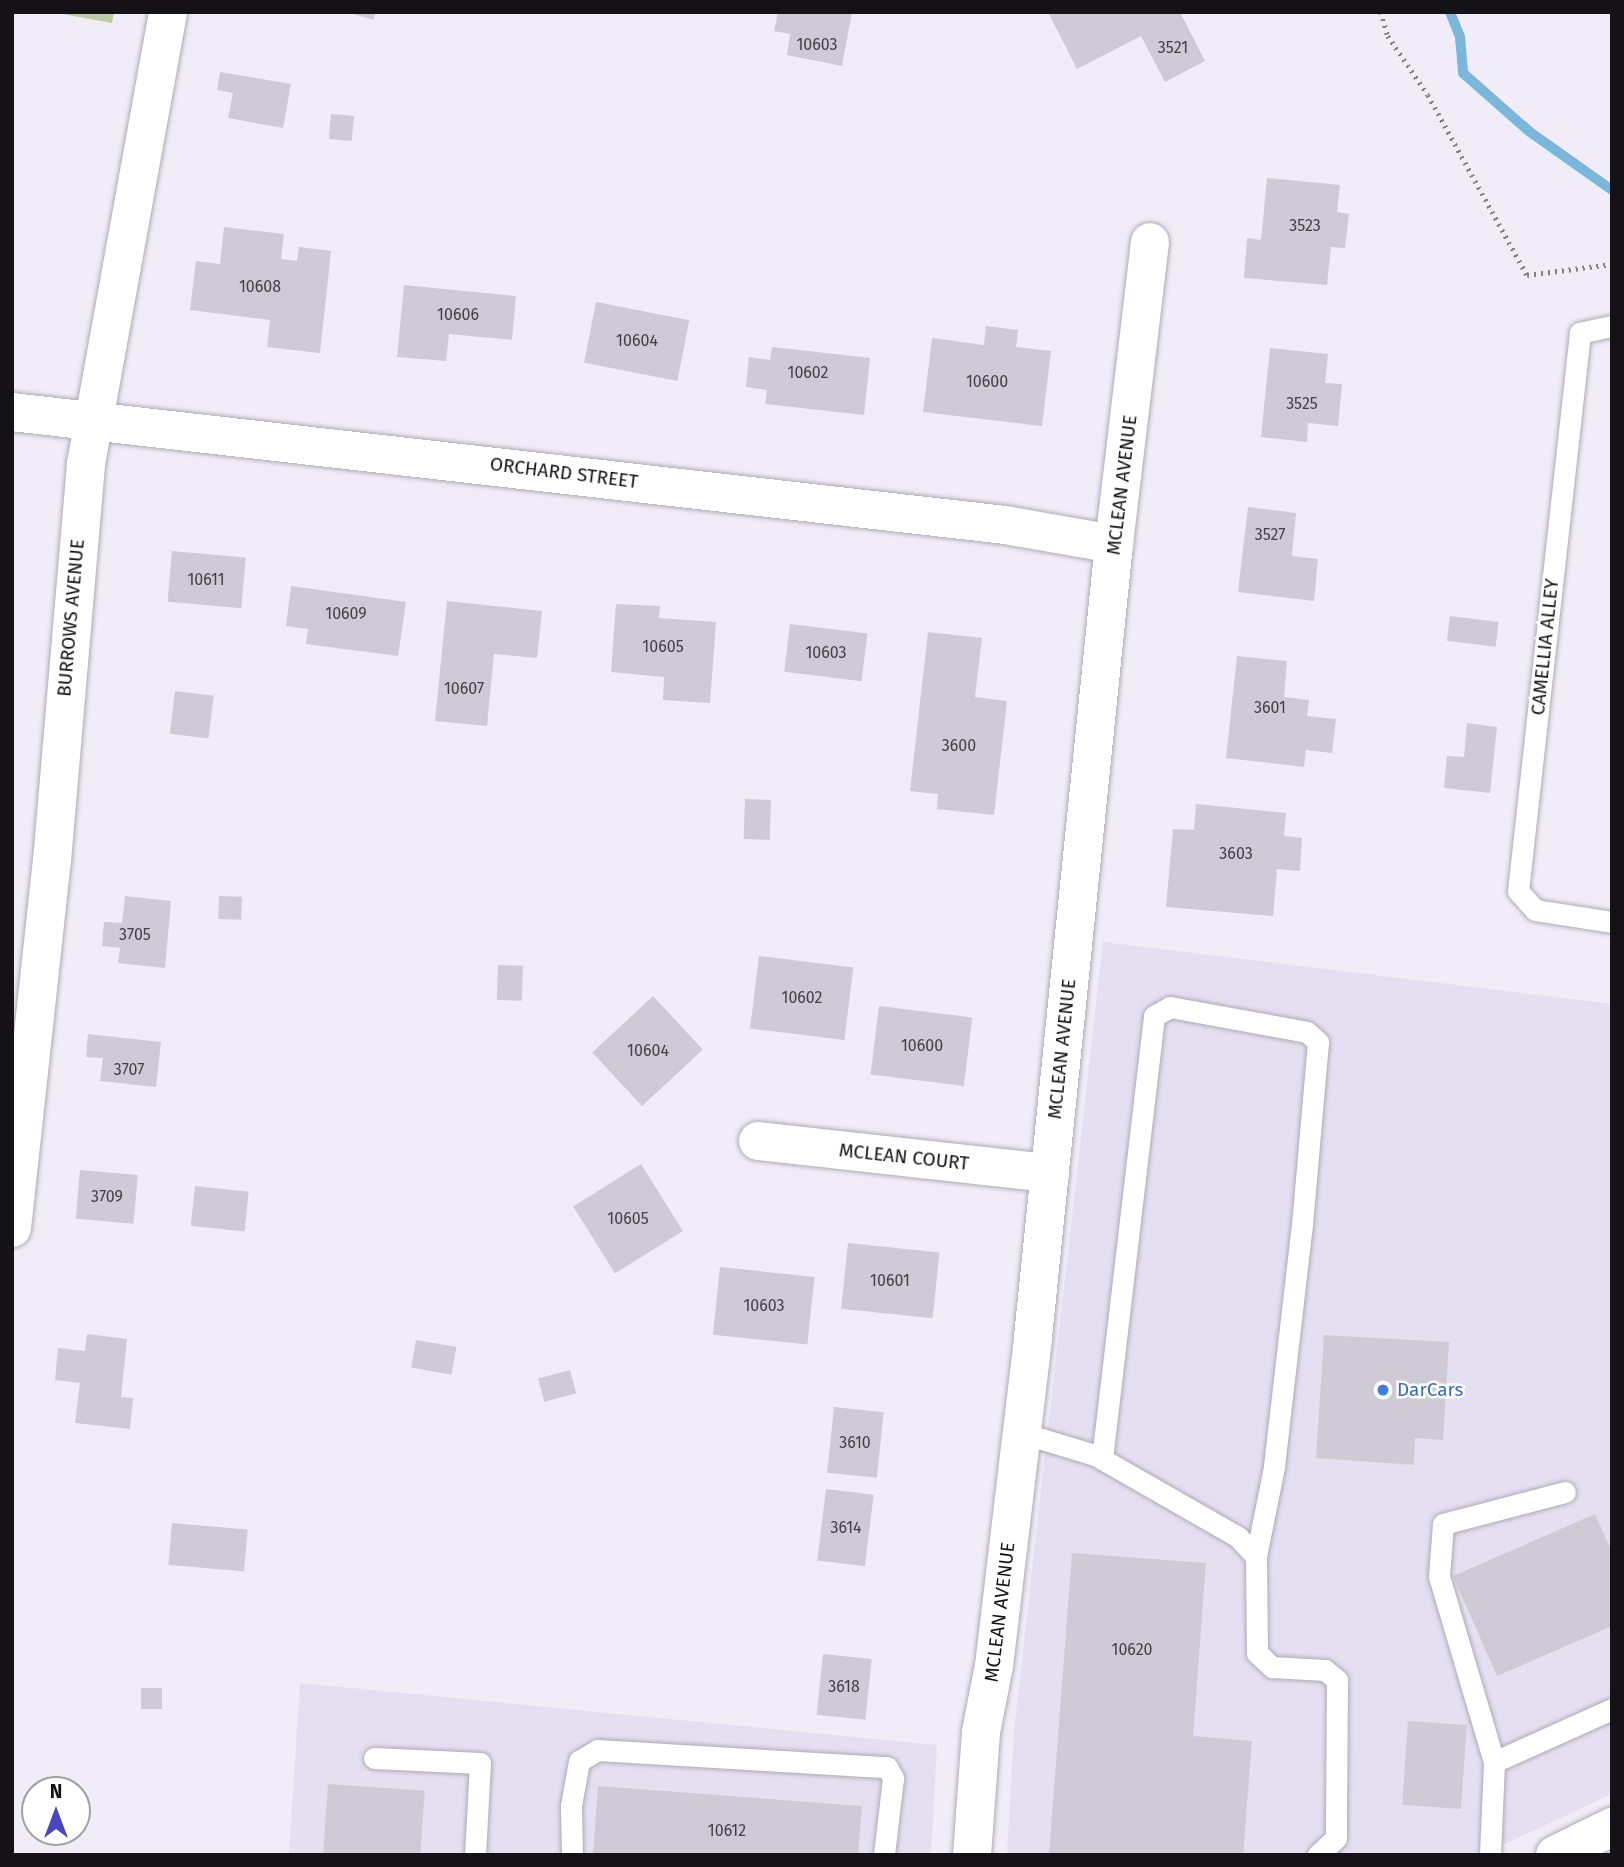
<!DOCTYPE html>
<html>
<head>
<meta charset="utf-8">
<style>
  body { margin:0 }
  #map { position:relative; width:1624px; height:1867px; overflow:hidden; background:#f0ecf8; font-family:"Fira Sans",sans-serif }
  div>[style] { position:absolute }
  .built>* { inset:0; background:#e5dff2 }
  .green>* { inset:0; background:#bfcaa7 }
  .stream>* { height:10px; margin:-5px; padding:0 5px; transform-origin:5px; border-radius:5px; background:#7ab7da }
  .building>* { inset:0; background:#cfcbd6; transform-origin:0 0 }
  .path>* { height:4.5px; margin-top:-2.25px; transform-origin:0; background:repeating-linear-gradient(90deg,#838088 0 2px,transparent 0 7px) }
  .roads { filter:drop-shadow(0 0 2px #aeaab5) drop-shadow(0 0 2px #aeaab5) }
  .lane>* { height:21px; margin:-10.5px; padding:0 10.5px; transform-origin:10.5px; border-radius:10.5px; background:#fff }
  .street>* { height:38px; margin:-19px; padding:0 19px; transform-origin:19px; border-radius:19px; background:#fff }
  .primary>* { height:38px; margin:-19px; padding:0 19px; transform-origin:19px; border-radius:19px; background:#fff }
  .dots>* { width:19px; height:19px; translate:-50% -50%; box-sizing:border-box; border:4px solid #fff; border-radius:50% }
  span { translate:-50% -50%; white-space:nowrap; text-align:center; line-height:1.15; -webkit-text-stroke:5px #fff; paint-order:stroke }
  .number-label { font-size:16px; color:#434046 }
  .number-label span { -webkit-text-stroke-width:0 }
  .street-label { font-size:19px; color:#141216 }
  .shop-label { font-size:19px; color:#366cbe }
  .left { translate:0 -50%; text-align:left }
  .frame { position:absolute; inset:0; border:14px solid #141216; pointer-events:none }
  .north { position:absolute; left:21px; top:1776px; width:70px; height:70px; box-sizing:border-box; background:#fff; border:2px solid #a1a0a2; border-radius:50%; rotate:0deg; font-size:19px; font-weight:700; line-height:28px; text-align:center; color:#141216 }
  .north::after { content:''; display:block; margin:auto; width:24px; height:32px; background:#4947bd; clip-path:polygon(50% 0,100% 100%,50% 72%,0 100%) }
</style>
</head>
<body>
<div id="map">
  <div class="built">
    <i style="clip-path:polygon(1103px 942px,1612px 1004px,1612px 1794px,1481px 1855px,1007px 1855px,1014px 1730px)"></i>
    <i style="clip-path:polygon(300px 1683px,937px 1745px,931px 1855px,289px 1855px)"></i>
  </div>
  <div class="green">
    <i style="clip-path:polygon(52px 12px,114px 12px,112px 23px)"></i>
  </div>
  <div class="stream">
    <i style="left:1450px;top:12px;width:27px;rotate:68deg"></i>
    <i style="left:1460px;top:37px;width:36px;rotate:85deg"></i>
    <i style="left:1463px;top:73px;width:89px;rotate:41.4deg"></i>
    <i style="left:1530px;top:132px;width:100px;rotate:35.3deg"></i>
  </div>
  <div class="building">
    <i style="clip-path:polygon(346px 12px,375px 12px,374px 20px)"></i>
    <i style="clip-path:polygon(778px 12px,852px 12px,842px 66px,787px 55px,790px 34px,774px 31px)"></i>
    <i style="clip-path:polygon(1048px 12px,1180px 12px,1205px 61px,1165px 82px,1141px 36px,1077px 69px)"></i>
    <i style="clip-path:polygon(220px 72px,291px 84px,283px 128px,228px 118px,233px 93px,217px 90px)"></i>
    <i style="left:331px;top:114px;width:23px;height:25px;rotate:5deg"></i>
    <i style="clip-path:polygon(1267px 178px,1340px 185px,1337px 212px,1349px 214px,1345px 248px,1331px 247px,1327px 285px,1244px 278px,1247px 238px,1261px 240px)"></i>
    <i style="clip-path:polygon(224px 227px,284px 234px,281px 259px,297px 261px,299px 247px,331px 251px,320px 353px,267px 347px,270px 320px,190px 310px,196px 261px,220px 264px)"></i>
    <i style="clip-path:polygon(404px 285px,516px 296px,512px 340px,449px 334px,446px 361px,397px 357px)"></i>
    <i style="left:596px;top:302px;width:95px;height:62px;rotate:11deg"></i>
    <i style="clip-path:polygon(986px 326px,1018px 330px,1016px 347px,1051px 351px,1042px 426px,923px 412px,932px 338px,984px 345px)"></i>
    <i style="clip-path:polygon(772px 347px,870px 358px,864px 415px,765px 404px,767px 390px,746px 387px,749px 357px,770px 360px)"></i>
    <i style="clip-path:polygon(1270px 348px,1328px 354px,1325px 383px,1342px 384px,1338px 426px,1308px 423px,1307px 442px,1261px 437px)"></i>
    <i style="clip-path:polygon(1248px 507px,1296px 513px,1292px 556px,1318px 559px,1314px 601px,1238px 592px)"></i>
    <i style="left:172px;top:551px;width:74px;height:51px;rotate:5deg"></i>
    <i style="clip-path:polygon(291px 586px,406px 602px,398px 656px,306px 644px,308px 629px,286px 626px)"></i>
    <i style="clip-path:polygon(447px 601px,542px 611px,537px 658px,494px 654px,487px 726px,435px 721px)"></i>
    <i style="clip-path:polygon(616px 604px,660px 606px,659px 618px,716px 622px,710px 703px,663px 700px,664px 677px,611px 672px)"></i>
    <i style="left:1450px;top:616px;width:49px;height:25px;rotate:7deg"></i>
    <i style="left:790px;top:624px;width:78px;height:48px;rotate:7deg"></i>
    <i style="clip-path:polygon(928px 632px,982px 638px,975px 697px,1007px 701px,994px 815px,937px 809px,938px 794px,910px 791px)"></i>
    <i style="clip-path:polygon(1237px 656px,1287px 661px,1284px 697px,1309px 700px,1307px 716px,1336px 719px,1332px 753px,1306px 750px,1304px 767px,1226px 758px)"></i>
    <i style="left:175px;top:691px;width:39px;height:43px;rotate:7deg"></i>
    <i style="clip-path:polygon(1467px 723px,1497px 727px,1490px 793px,1444px 788px,1447px 756px,1464px 757px)"></i>
    <i style="left:745px;top:799px;width:26px;height:40px;rotate:2deg"></i>
    <i style="clip-path:polygon(1196px 804px,1286px 813px,1284px 836px,1302px 838px,1300px 871px,1277px 869px,1273px 916px,1166px 907px,1173px 829px,1194px 830px)"></i>
    <i style="clip-path:polygon(125px 896px,171px 901px,165px 968px,118px 963px,120px 948px,102px 946px,104px 922px,122px 923px)"></i>
    <i style="left:219px;top:896px;width:23px;height:23px;rotate:2deg"></i>
    <i style="left:759px;top:956px;width:95px;height:73px;rotate:7deg"></i>
    <i style="left:498px;top:965px;width:25px;height:35px;rotate:2deg"></i>
    <i style="left:653px;top:996px;width:73px;height:83px;rotate:47deg"></i>
    <i style="left:879px;top:1006px;width:94px;height:69px;rotate:7deg"></i>
    <i style="clip-path:polygon(88px 1034px,161px 1042px,156px 1087px,100px 1081px,103px 1058px,86px 1057px)"></i>
    <i style="left:641px;top:1164px;width:79px;height:80px;rotate:58deg"></i>
    <i style="left:80px;top:1170px;width:58px;height:49px;rotate:5deg"></i>
    <i style="left:195px;top:1186px;width:54px;height:40px;rotate:6deg"></i>
    <i style="left:848px;top:1243px;width:92px;height:66px;rotate:6deg"></i>
    <i style="left:720px;top:1267px;width:95px;height:68px;rotate:6deg"></i>
    <i style="clip-path:polygon(87px 1334px,127px 1339px,121px 1397px,133px 1398px,130px 1429px,75px 1423px,80px 1383px,55px 1380px,58px 1348px,85px 1351px)"></i>
    <i style="clip-path:polygon(1324px 1335px,1449px 1342px,1443px 1440px,1415px 1438px,1414px 1465px,1316px 1458px)"></i>
    <i style="left:416px;top:1340px;width:41px;height:28px;rotate:10deg"></i>
    <i style="left:570px;top:1370px;width:24px;height:33px;rotate:75deg"></i>
    <i style="left:834px;top:1407px;width:50px;height:66px;rotate:6deg"></i>
    <i style="left:826px;top:1489px;width:48px;height:72px;rotate:7deg"></i>
    <i style="clip-path:polygon(1595px 1514px,1612px 1552px,1612px 1626px,1497px 1676px,1453px 1576px)"></i>
    <i style="left:172px;top:1523px;width:76px;height:42px;rotate:5deg"></i>
    <i style="clip-path:polygon(1072px 1553px,1206px 1563px,1193px 1736px,1252px 1741px,1243px 1855px,1049px 1855px)"></i>
    <i style="left:823px;top:1654px;width:49px;height:61px;rotate:6deg"></i>
    <i style="left:141px;top:1688px;width:21px;height:21px"></i>
    <i style="left:1408px;top:1721px;width:59px;height:84px;rotate:4deg"></i>
    <i style="left:328px;top:1784px;width:97px;height:71px;rotate:4deg"></i>
    <i style="clip-path:polygon(598px 1786px,862px 1806px,858px 1855px,593px 1855px)"></i>
  </div>
  <div class="path">
    <i style="left:1381px;top:12px;width:25px;rotate:74deg"></i>
    <i style="left:1388px;top:36px;width:71px;rotate:55.9deg"></i>
    <i style="left:1428px;top:95px;width:205px;rotate:61.2deg"></i>
    <i style="left:1527px;top:275px;width:86px;rotate:-7.4deg"></i>
  </div>
  <div class="roads">
    <div class="lane">
      <i style="left:1612px;top:326px;width:33px;rotate:168deg"></i>
      <i style="left:1580px;top:333px;width:561px;rotate:96.34deg"></i>
      <i style="left:1518px;top:891px;width:25px;rotate:48deg"></i>
      <i style="left:1535px;top:910px;width:78px;rotate:8.9deg"></i>
      <i style="left:1022px;top:1433px;width:76px;rotate:16.8deg"></i>
      <i style="left:1095px;top:1455px;width:165px;rotate:29.8deg"></i>
      <i style="left:1238px;top:1537px;width:26px;rotate:47deg"></i>
      <i style="left:1256px;top:1556px;width:97px;rotate:89.4deg"></i>
      <i style="left:1257px;top:1653px;width:21px;rotate:43deg"></i>
      <i style="left:1272px;top:1667px;width:53px;rotate:3.2deg"></i>
      <i style="left:1325px;top:1670px;width:16px;rotate:40deg"></i>
      <i style="left:1337px;top:1680px;width:158px;rotate:90.4deg"></i>
      <i style="left:1336px;top:1838px;width:25px;rotate:137deg"></i>
      <i style="left:1102px;top:1459px;width:446px;rotate:-83.3deg"></i>
      <i style="left:1154px;top:1016px;width:18px;rotate:-29deg"></i>
      <i style="left:1170px;top:1007px;width:139px;rotate:10.3deg"></i>
      <i style="left:1307px;top:1032px;width:15px;rotate:42deg"></i>
      <i style="left:1318px;top:1042px;width:183px;rotate:95deg"></i>
      <i style="left:1302px;top:1224px;width:245px;rotate:96.6deg"></i>
      <i style="left:1274px;top:1467px;width:91px;rotate:101.4deg"></i>
      <i style="left:374px;top:1758px;width:106px;rotate:2.7deg"></i>
      <i style="left:480px;top:1763px;width:92px;rotate:93.1deg"></i>
      <i style="left:1494px;top:1762px;width:129px;rotate:-24.2deg"></i>
      <i style="left:572px;top:1855px;width:49px;rotate:-91.2deg"></i>
      <i style="left:571px;top:1806px;width:46px;rotate:-79.9deg"></i>
      <i style="left:579px;top:1761px;width:21px;rotate:-31deg"></i>
      <i style="left:597px;top:1750px;width:290px;rotate:3.4deg"></i>
      <i style="left:887px;top:1767px;width:13px;rotate:61deg"></i>
      <i style="left:893px;top:1778px;width:78px;rotate:96.7deg"></i>
      <i style="left:1490px;top:1855px;width:93px;rotate:-87.5deg"></i>
      <i style="left:1494px;top:1762px;width:194px;rotate:-106.5deg"></i>
      <i style="left:1439px;top:1576px;width:52px;rotate:-85.6deg"></i>
      <i style="left:1443px;top:1524px;width:126px;rotate:-14.7deg"></i>
    </div>
    <div class="street">
      <i style="left:12px;top:412px;width:999px;rotate:6.49deg"></i>
      <i style="left:1005px;top:525px;width:111px;rotate:9.9deg"></i>
      <i style="left:758px;top:1141px;width:294px;rotate:6.3deg"></i>
      <i style="left:12px;top:1228px;width:369px;rotate:-83.8deg"></i>
      <i style="left:52px;top:861px;width:398px;rotate:-85.1deg"></i>
      <i style="left:86px;top:464px;width:459px;rotate:-79.7deg"></i>
      <i style="left:972px;top:1855px;width:123px;rotate:-85.8deg"></i>
      <i style="left:981px;top:1732px;width:67px;rotate:-78.9deg"></i>
      <i style="left:994px;top:1666px;width:331px;rotate:-83.2deg"></i>
      <i style="left:1033px;top:1337px;width:797px;rotate:-84.17deg"></i>
      <i style="left:1114px;top:544px;width:304px;rotate:-83.2deg"></i>
    </div>
    <div class="primary">
      <i style="left:1555px;top:1855px;width:64px;rotate:-26.2deg"></i>
    </div>
  </div>
  <div class="dots">
    <i style="left:1383px;top:1390px;background:#3f7fe0"></i>
  </div>
  <div class="number-label">
    <span style="left:817px;top:45px">10603</span>
    <span style="left:1173px;top:48px">3521</span>
    <span style="left:1305px;top:226px">3523</span>
    <span style="left:260px;top:287px">10608</span>
    <span style="left:458px;top:315px">10606</span>
    <span style="left:637px;top:341px">10604</span>
    <span style="left:808px;top:373px">10602</span>
    <span style="left:987px;top:382px">10600</span>
    <span style="left:1302px;top:404px">3525</span>
    <span style="left:1270px;top:535px">3527</span>
    <span style="left:206px;top:580px">10611</span>
    <span style="left:346px;top:614px">10609</span>
    <span style="left:663px;top:647px">10605</span>
    <span style="left:826px;top:653px">10603</span>
    <span style="left:464px;top:689px">10607</span>
    <span style="left:1270px;top:708px">3601</span>
    <span style="left:959px;top:746px">3600</span>
    <span style="left:1236px;top:854px">3603</span>
    <span style="left:135px;top:935px">3705</span>
    <span style="left:802px;top:998px">10602</span>
    <span style="left:922px;top:1046px">10600</span>
    <span style="left:648px;top:1051px">10604</span>
    <span style="left:129px;top:1070px">3707</span>
    <span style="left:107px;top:1197px">3709</span>
    <span style="left:628px;top:1219px">10605</span>
    <span style="left:890px;top:1281px">10601</span>
    <span style="left:764px;top:1306px">10603</span>
    <span style="left:855px;top:1443px">3610</span>
    <span style="left:846px;top:1528px">3614</span>
    <span style="left:1132px;top:1650px">10620</span>
    <span style="left:844px;top:1687px">3618</span>
    <span style="left:727px;top:1831px">10612</span>
  </div>
  <div class="street-label">
    <span style="left:564px;top:473px;rotate:7deg">ORCHARD STREET</span>
    <span style="left:1122px;top:485px;rotate:-83deg">MCLEAN AVENUE</span>
    <span style="left:71px;top:618px;rotate:-85deg">BURROWS AVENUE</span>
    <span style="left:1545px;top:647px;rotate:-84deg">CAMELLIA ALLEY</span>
    <span style="left:1062px;top:1049px;rotate:-84deg">MCLEAN AVENUE</span>
    <span style="left:904px;top:1157px;rotate:6deg">MCLEAN COURT</span>
    <span style="left:1000px;top:1612px;rotate:-83deg">MCLEAN AVENUE</span>
  </div>
  <div class="shop-label">
    <span class="left" style="left:1397px;top:1390px">DarCars</span>
  </div>
  <div class="frame"></div>
  <div class="north">N</div>
</div>
</body>
</html>
